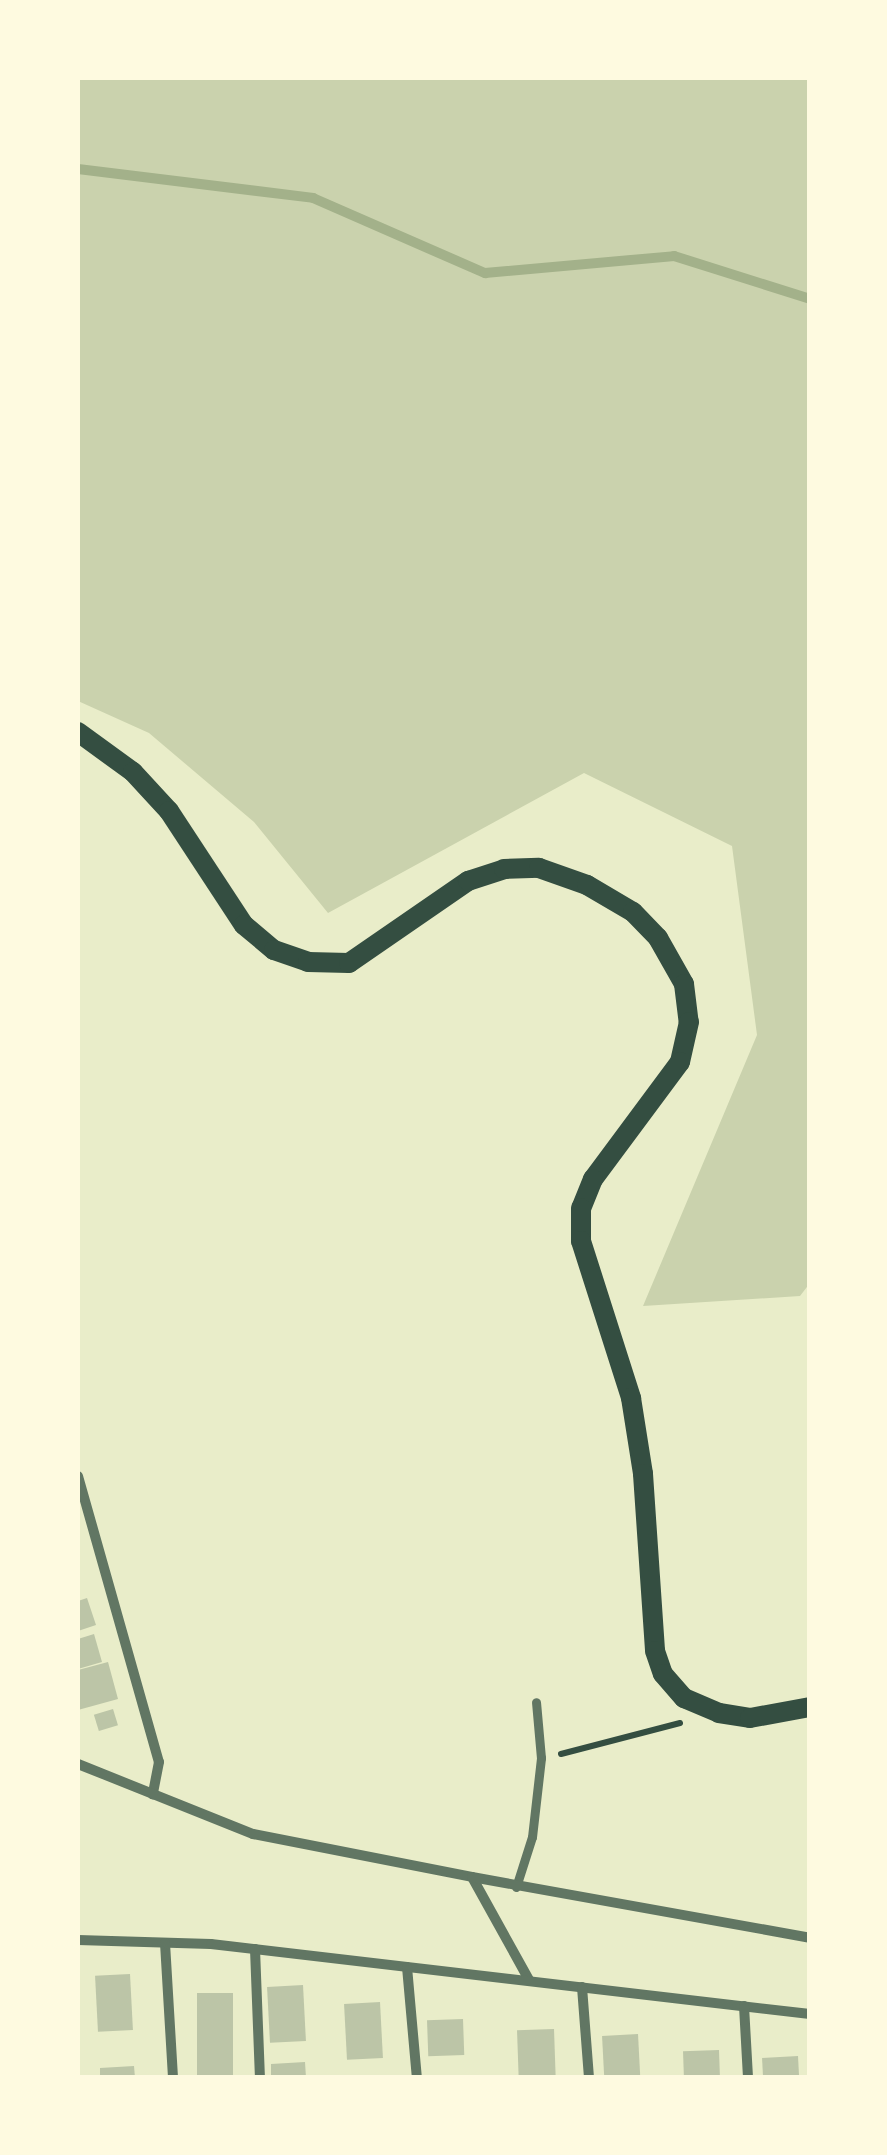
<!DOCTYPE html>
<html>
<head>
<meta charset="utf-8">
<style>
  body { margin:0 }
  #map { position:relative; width:887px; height:2155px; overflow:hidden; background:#e9edc9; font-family:"Space Grotesk",sans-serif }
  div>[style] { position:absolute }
  .green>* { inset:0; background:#cad2ad }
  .stream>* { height:10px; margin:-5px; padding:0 5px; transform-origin:5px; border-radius:5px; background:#a3b18a }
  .building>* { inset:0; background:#bcc5a7; transform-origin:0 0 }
  .path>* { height:6px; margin:-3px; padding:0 3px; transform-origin:3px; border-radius:3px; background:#344e41 }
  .pedestrian>* { height:9px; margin:-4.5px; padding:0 4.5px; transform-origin:4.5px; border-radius:4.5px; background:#617663 }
  .minor>* { height:10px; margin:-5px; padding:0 5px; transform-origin:5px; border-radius:5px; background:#617663 }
  .secondary>* { height:20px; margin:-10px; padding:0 10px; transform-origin:10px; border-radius:10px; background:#344e41 }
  span { translate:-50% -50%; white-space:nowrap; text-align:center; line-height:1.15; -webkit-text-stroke:10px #fefae0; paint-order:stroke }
  .frame { position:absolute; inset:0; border:80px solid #fefae0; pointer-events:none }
</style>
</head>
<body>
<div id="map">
  <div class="green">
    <i style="clip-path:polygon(78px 78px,809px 78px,810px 1283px,800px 1296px,643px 1306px,757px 1035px,732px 846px,584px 773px,328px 913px,254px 822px,149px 733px,78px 701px)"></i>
  </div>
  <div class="stream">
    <i style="left:78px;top:169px;width:237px;rotate:7deg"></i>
    <i style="left:313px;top:198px;width:188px;rotate:23.6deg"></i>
    <i style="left:485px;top:273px;width:190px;rotate:-5.1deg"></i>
    <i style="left:674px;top:256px;width:143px;rotate:17.5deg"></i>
  </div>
  <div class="building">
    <i style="clip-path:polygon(87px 1598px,96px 1625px,78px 1631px,78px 1601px)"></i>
    <i style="clip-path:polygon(94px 1634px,102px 1662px,78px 1669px,78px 1639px)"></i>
    <i style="clip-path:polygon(108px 1662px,118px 1699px,78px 1710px,78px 1670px)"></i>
    <i style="left:113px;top:1709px;width:17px;height:20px;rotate:73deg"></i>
    <i style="left:130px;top:1974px;width:56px;height:35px;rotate:87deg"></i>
    <i style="left:303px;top:1985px;width:56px;height:36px;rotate:87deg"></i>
    <i style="left:233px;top:1993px;width:85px;height:36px;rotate:90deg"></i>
    <i style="left:380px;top:2002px;width:56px;height:36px;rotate:87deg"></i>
    <i style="left:463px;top:2019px;width:36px;height:36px;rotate:88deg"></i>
    <i style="left:554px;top:2029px;width:49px;height:37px;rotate:88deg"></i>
    <i style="left:638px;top:2034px;width:44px;height:36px;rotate:87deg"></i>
    <i style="left:719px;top:2050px;width:28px;height:36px;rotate:88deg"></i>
    <i style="left:798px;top:2056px;width:22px;height:36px;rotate:87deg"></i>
    <i style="clip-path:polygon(305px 2062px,306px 2078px,271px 2078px,271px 2064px)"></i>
    <i style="clip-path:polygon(134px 2066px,135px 2078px,100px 2078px,100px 2068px)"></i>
  </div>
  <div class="path">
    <i style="left:561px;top:1754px;width:123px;rotate:-14.6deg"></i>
  </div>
  <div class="pedestrian">
    <i style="left:516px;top:1887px;width:52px;rotate:-72.3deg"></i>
    <i style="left:532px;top:1837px;width:80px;rotate:-83.5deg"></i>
    <i style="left:541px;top:1758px;width:56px;rotate:-95.1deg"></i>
  </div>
  <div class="minor">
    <i style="left:78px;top:1476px;width:297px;rotate:74.2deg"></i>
    <i style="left:159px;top:1762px;width:33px;rotate:101deg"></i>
    <i style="left:78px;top:1764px;width:188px;rotate:21.8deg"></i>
    <i style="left:253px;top:1834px;width:223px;rotate:11.1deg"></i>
    <i style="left:472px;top:1877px;width:118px;rotate:61deg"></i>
    <i style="left:472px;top:1877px;width:343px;rotate:10.2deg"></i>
    <i style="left:78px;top:1940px;width:133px;rotate:1.7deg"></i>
    <i style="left:211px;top:1944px;width:603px;rotate:6.67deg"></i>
    <i style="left:165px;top:1943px;width:135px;rotate:86.6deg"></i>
    <i style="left:255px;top:1949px;width:129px;rotate:87.8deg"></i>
    <i style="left:407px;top:1967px;width:111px;rotate:84.9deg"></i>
    <i style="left:582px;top:1987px;width:91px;rotate:85.6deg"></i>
    <i style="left:744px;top:2006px;width:72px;rotate:86.8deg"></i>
  </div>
  <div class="secondary">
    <i style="left:78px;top:732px;width:68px;rotate:36deg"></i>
    <i style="left:133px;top:772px;width:53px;rotate:47.3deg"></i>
    <i style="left:169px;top:811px;width:136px;rotate:56.7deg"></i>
    <i style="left:244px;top:925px;width:39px;rotate:40deg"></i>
    <i style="left:274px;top:950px;width:36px;rotate:19deg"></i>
    <i style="left:308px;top:962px;width:41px;rotate:1.4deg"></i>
    <i style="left:349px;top:963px;width:145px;rotate:-34.6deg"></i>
    <i style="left:468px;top:881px;width:38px;rotate:-18deg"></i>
    <i style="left:504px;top:869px;width:35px;rotate:-2deg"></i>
    <i style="left:539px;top:868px;width:51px;rotate:19.5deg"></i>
    <i style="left:587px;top:885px;width:53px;rotate:30.4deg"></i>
    <i style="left:633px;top:912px;width:36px;rotate:46deg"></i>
    <i style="left:658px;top:938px;width:53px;rotate:60.5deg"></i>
    <i style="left:684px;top:984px;width:38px;rotate:83deg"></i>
    <i style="left:689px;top:1022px;width:41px;rotate:102.7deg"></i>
    <i style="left:680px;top:1062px;width:146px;rotate:126.6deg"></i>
    <i style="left:593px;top:1179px;width:31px;rotate:112deg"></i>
    <i style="left:581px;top:1208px;width:33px;rotate:90deg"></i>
    <i style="left:581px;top:1241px;width:165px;rotate:72.3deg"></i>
    <i style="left:631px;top:1398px;width:77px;rotate:81deg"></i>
    <i style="left:643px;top:1474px;width:177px;rotate:86.1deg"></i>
    <i style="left:655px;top:1651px;width:24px;rotate:71deg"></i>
    <i style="left:663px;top:1674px;width:32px;rotate:49deg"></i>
    <i style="left:684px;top:1698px;width:38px;rotate:23deg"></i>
    <i style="left:719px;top:1713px;width:31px;rotate:9deg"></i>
    <i style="left:750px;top:1718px;width:61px;rotate:-10.4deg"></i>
  </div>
  <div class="frame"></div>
</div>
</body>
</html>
